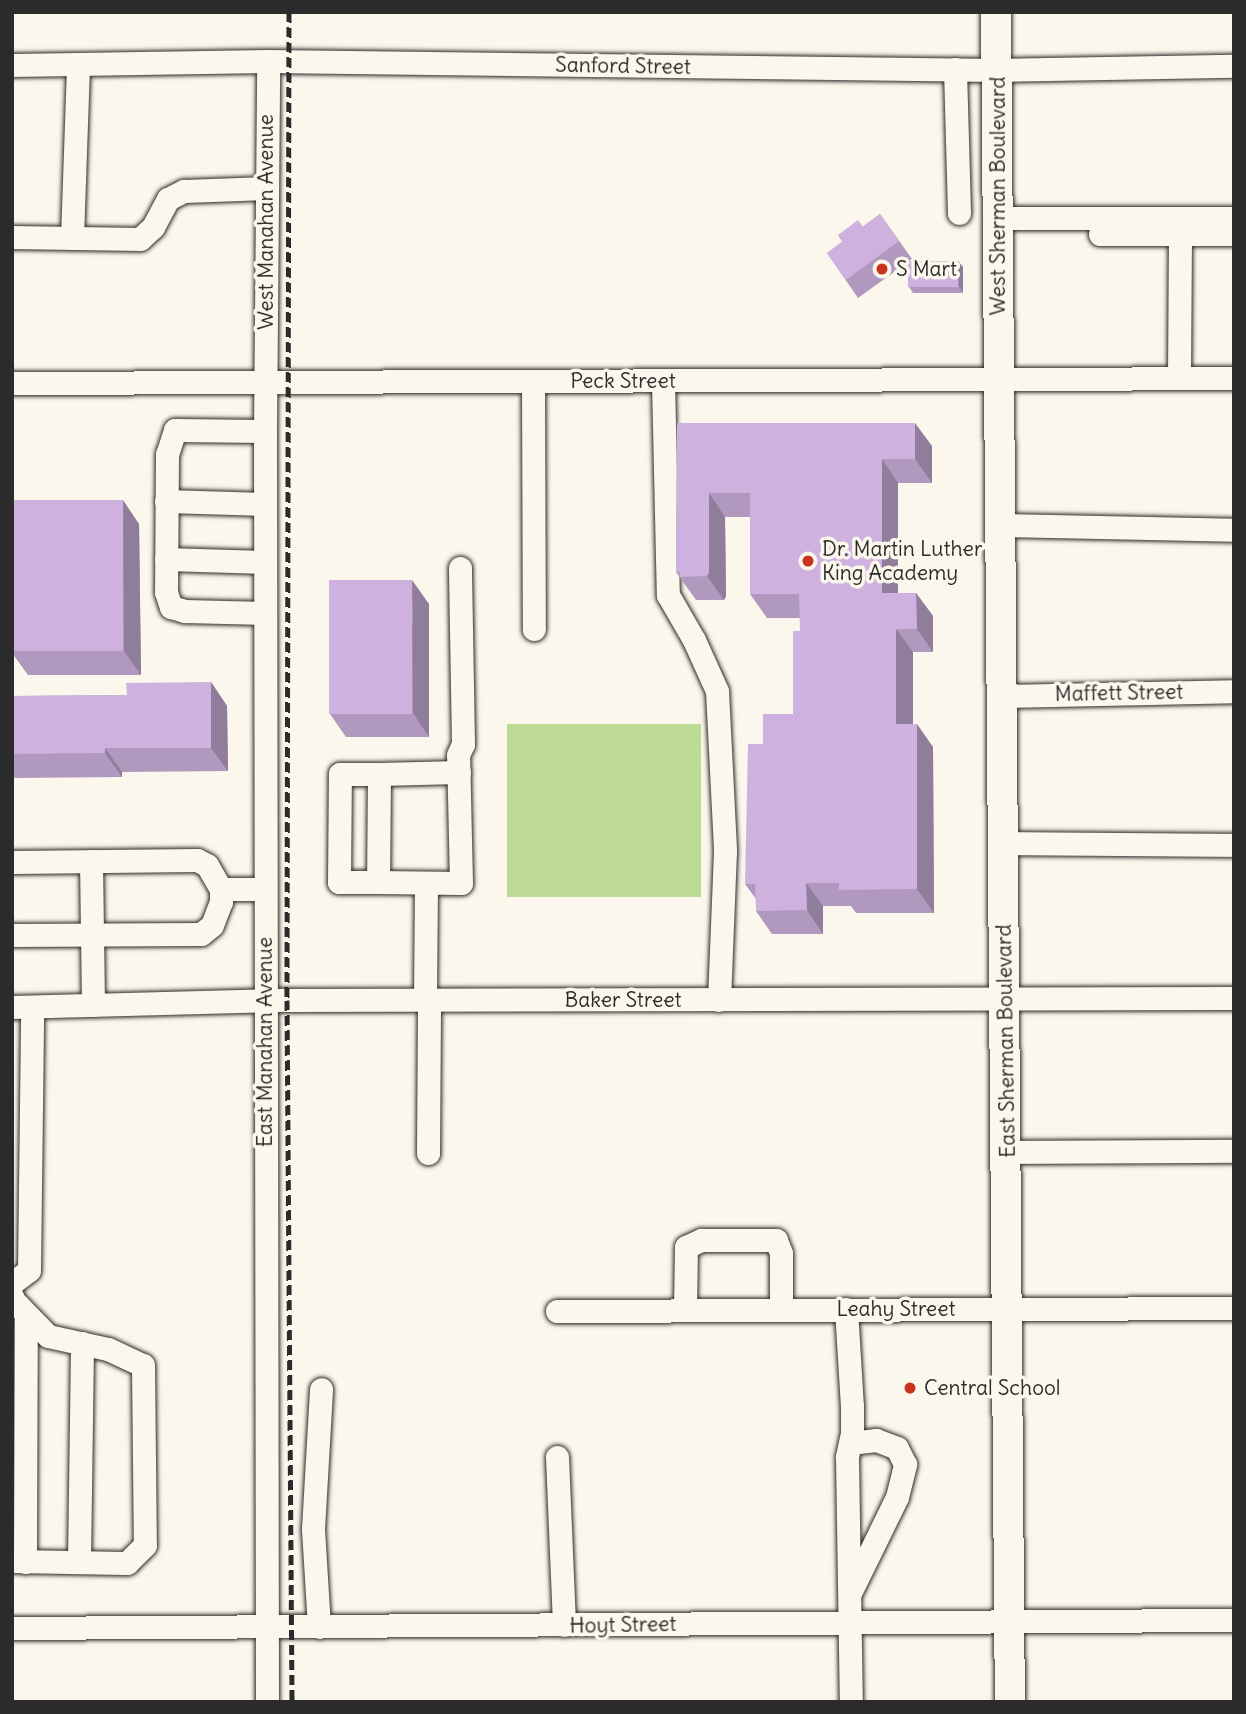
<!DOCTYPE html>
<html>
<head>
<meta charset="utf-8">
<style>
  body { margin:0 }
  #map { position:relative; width:1246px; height:1714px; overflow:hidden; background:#fbf7ec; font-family:Delius,sans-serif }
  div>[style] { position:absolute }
  .green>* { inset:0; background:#bddb94; transform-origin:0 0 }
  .roads { filter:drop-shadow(0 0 2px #2b2b2b) drop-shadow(0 0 2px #2b2b2b) }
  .minor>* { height:23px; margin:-11.5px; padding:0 11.5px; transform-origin:11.5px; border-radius:11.5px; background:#fbf7ec }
  .major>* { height:30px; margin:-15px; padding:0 15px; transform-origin:15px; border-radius:15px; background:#fbf7ec }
  .rail>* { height:5px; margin-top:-2.5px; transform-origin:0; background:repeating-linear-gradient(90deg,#2b2b2b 0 10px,transparent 0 15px) }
  .wall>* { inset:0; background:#b198bf }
  .shaded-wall>* { inset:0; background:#907c9b }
  .building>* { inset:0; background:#ceb1de; transform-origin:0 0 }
  .dots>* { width:19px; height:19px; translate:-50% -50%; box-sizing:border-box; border:4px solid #fbf7ec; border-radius:50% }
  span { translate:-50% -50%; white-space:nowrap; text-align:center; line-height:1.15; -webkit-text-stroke:7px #fbf7ec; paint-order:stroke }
  .street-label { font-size:21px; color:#2b2b2b }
  .poi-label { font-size:21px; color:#2b2b2b }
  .left { translate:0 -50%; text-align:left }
  .frame { position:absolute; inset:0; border:14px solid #2b2b2b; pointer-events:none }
</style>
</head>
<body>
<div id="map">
  <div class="green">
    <i style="left:701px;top:724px;width:173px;height:194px;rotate:90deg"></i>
  </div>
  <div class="roads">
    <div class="minor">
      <i style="left:12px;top:65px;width:256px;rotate:-0.9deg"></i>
      <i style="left:268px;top:61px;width:729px;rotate:0.71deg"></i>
      <i style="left:997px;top:70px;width:237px;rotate:-1deg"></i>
      <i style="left:955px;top:69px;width:144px;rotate:88.4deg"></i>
      <i style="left:998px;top:218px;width:236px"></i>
      <i style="left:1100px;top:234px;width:134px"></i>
      <i style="left:12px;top:237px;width:128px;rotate:0.9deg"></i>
      <i style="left:140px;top:239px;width:18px;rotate:-43deg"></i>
      <i style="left:153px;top:227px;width:32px;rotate:-62deg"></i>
      <i style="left:168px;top:199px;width:18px;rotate:-27deg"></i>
      <i style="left:184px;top:191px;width:83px;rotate:-2.1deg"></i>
      <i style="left:72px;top:238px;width:173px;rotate:-88deg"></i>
      <i style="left:1179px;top:377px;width:143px;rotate:-89.6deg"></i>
      <i style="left:663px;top:381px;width:214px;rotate:88.7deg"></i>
      <i style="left:668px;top:595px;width:52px;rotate:60deg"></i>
      <i style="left:694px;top:640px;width:56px;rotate:65.7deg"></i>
      <i style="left:717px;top:691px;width:160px;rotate:87.1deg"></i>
      <i style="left:725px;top:851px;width:149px;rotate:92.3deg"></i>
      <i style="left:533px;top:382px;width:247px;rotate:89.8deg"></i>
      <i style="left:12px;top:383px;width:1222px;rotate:-0.23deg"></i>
      <i style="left:265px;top:431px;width:90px;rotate:-179.4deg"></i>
      <i style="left:175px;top:430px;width:25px;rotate:108deg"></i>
      <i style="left:167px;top:454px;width:138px;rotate:90.4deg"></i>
      <i style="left:166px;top:592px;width:16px;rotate:72deg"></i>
      <i style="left:171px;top:607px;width:15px;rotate:16deg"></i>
      <i style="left:185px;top:611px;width:80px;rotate:1.4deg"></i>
      <i style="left:166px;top:501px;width:99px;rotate:1.7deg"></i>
      <i style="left:1001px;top:525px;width:233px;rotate:1.2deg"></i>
      <i style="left:166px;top:559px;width:99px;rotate:1.7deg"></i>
      <i style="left:1004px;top:696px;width:230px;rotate:-1.2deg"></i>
      <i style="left:459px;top:772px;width:80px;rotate:178.6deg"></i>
      <i style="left:379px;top:774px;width:108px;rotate:90.5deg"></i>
      <i style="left:378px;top:882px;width:83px;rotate:0.7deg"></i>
      <i style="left:461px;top:883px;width:128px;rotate:-91.3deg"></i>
      <i style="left:458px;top:755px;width:12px;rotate:-66deg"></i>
      <i style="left:463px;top:744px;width:176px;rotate:-91deg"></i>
      <i style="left:1004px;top:843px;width:230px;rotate:0.5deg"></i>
      <i style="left:91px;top:861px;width:144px;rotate:89.2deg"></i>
      <i style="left:12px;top:862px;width:185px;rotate:-0.6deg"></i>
      <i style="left:197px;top:860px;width:11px;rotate:27deg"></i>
      <i style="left:207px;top:865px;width:28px;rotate:60deg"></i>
      <i style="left:221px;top:889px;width:44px"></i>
      <i style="left:378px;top:882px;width:39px;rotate:180deg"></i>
      <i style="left:339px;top:882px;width:108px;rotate:-89.5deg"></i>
      <i style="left:340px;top:774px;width:39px"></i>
      <i style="left:12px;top:935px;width:189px;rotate:-0.3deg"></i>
      <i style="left:201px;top:934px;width:14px;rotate:-39deg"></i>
      <i style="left:212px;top:925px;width:25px;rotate:-69deg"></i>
      <i style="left:221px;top:902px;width:13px;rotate:-90deg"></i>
      <i style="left:425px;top:1000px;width:117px;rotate:-89.5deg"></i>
      <i style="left:12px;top:1007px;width:275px;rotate:-1.5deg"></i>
      <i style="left:287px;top:1000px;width:947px;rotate:-0.12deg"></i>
      <i style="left:1008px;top:1152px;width:226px;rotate:-0.3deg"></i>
      <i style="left:428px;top:1153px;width:153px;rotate:-89.6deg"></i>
      <i style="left:12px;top:1283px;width:21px;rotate:-37deg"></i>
      <i style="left:29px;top:1270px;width:263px;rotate:-89.3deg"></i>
      <i style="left:12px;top:1296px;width:4px;rotate:76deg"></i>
      <i style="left:13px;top:1300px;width:50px;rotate:45.8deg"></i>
      <i style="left:48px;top:1336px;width:61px;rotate:12.2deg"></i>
      <i style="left:108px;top:1349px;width:38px;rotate:25deg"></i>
      <i style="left:143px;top:1365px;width:180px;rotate:89.4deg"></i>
      <i style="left:145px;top:1545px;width:25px;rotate:135deg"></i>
      <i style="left:127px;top:1563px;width:115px;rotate:-179deg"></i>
      <i style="left:846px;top:1309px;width:97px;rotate:86.5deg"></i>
      <i style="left:852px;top:1406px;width:27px;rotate:90deg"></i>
      <i style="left:852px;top:1433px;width:25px;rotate:102deg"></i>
      <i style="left:847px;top:1457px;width:245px;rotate:89.1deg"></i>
      <i style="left:685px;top:1310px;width:63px;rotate:-89.1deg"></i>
      <i style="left:686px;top:1247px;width:17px;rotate:-25deg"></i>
      <i style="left:701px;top:1240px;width:75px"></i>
      <i style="left:776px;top:1240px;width:14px;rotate:69deg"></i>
      <i style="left:781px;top:1253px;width:57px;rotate:90deg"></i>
      <i style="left:557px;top:1311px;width:677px;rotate:-0.25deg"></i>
      <i style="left:557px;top:1457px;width:168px;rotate:87.6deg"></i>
      <i style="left:25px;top:1562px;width:248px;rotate:-89.8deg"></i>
      <i style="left:79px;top:1562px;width:219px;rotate:-89.2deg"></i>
      <i style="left:850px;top:1593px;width:107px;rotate:-63.9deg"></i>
      <i style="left:897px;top:1497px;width:34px;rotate:-76deg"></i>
      <i style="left:905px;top:1464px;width:18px;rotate:-117deg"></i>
      <i style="left:897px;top:1448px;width:22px;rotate:-159deg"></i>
      <i style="left:876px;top:1440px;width:26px;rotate:173deg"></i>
      <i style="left:319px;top:1627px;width:98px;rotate:-93.5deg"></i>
      <i style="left:313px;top:1529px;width:140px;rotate:-86.7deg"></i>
      <i style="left:12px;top:1628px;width:1222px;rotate:-0.38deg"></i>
      <i style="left:267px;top:1702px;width:1271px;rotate:-90.09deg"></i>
      <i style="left:265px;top:431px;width:370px;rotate:-89.5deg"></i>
    </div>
    <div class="major">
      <i style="left:996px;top:12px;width:1690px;rotate:89.53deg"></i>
    </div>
  </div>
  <div class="rail">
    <i style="left:289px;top:12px;width:988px;rotate:90.12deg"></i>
    <i style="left:287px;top:1000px;width:702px;rotate:89.59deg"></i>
  </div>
  <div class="wall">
    <i style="clip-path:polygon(880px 214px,912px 259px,909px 261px,958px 261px,963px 267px,963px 293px,913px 293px,909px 287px,908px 262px,858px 298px,827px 253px)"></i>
    <i style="clip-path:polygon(677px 423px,932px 446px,932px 483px,898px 483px,898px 593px,916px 593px,933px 616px,933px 652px,913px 652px,913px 724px,933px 747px,934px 913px,856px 913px,851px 906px,823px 906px,823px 934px,772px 934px,756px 911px,756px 899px,745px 884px,763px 744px,793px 714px,800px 631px,800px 618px,767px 618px,750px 594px,750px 517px,725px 517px,726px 596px,724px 600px,696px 600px,676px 572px)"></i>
    <i style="clip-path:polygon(12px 501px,139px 524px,141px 675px,28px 675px,12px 653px)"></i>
    <i style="clip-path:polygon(429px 604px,429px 737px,346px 737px,330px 714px)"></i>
    <i style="clip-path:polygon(211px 682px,227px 706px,228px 771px,122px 772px,122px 777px,15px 778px,12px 774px,12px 696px,127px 695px)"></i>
  </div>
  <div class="shaded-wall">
    <i style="clip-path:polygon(958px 261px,963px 267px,963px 293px,959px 286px)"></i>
    <i style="clip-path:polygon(915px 423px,932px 446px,932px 483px,915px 459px)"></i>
    <i style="clip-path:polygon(882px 459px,898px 483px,898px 617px,882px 593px)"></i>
    <i style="clip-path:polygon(709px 493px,725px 517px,726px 596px,724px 600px,707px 576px)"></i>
    <i style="clip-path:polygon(123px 500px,139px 524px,141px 675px,124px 651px)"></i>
    <i style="clip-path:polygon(412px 580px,429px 604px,429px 737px,413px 713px)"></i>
    <i style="clip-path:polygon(916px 593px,933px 616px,933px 652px,917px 629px)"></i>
    <i style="clip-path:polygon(896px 629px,913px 652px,913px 747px,896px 724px)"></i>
    <i style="clip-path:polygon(211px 682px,227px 706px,228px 771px,211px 748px)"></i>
    <i style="clip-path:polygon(917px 724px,933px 747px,934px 913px,917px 889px)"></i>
    <i style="clip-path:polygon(105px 748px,122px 772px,122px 777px,105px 753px)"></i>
    <i style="clip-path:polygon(806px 883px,823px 906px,823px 934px,807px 910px)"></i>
  </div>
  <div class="building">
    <i style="clip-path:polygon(880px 214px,899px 241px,846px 280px,827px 253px,842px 242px,838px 235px,858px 220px,863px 227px)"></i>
    <i style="left:908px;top:261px;width:50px;height:26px"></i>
    <i style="clip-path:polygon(677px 423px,915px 423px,915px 459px,882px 459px,882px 593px,916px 593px,917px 629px,896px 629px,896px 724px,917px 724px,917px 889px,839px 890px,839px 883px,806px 883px,807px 910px,756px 911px,755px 884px,745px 884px,748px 744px,763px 744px,763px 714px,793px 714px,793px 631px,800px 631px,799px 594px,750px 594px,750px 493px,709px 493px,709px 573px,707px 576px,680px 577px,680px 572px,676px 572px)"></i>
    <i style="left:123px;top:500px;width:151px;height:111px;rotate:90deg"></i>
    <i style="left:329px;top:580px;width:83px;height:134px"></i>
    <i style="clip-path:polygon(211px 682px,211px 748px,105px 748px,105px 753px,12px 754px,12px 696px,127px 695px,126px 683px)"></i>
  </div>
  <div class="dots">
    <i style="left:882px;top:269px;background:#c8321e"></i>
    <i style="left:808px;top:561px;background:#c8321e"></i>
    <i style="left:910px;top:1388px;background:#c8321e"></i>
  </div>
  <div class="street-label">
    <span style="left:623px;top:66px;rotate:1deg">Sanford Street</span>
    <span style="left:998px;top:196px;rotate:-90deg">West Sherman Boulevard</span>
    <span style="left:266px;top:222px;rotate:-90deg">West Manahan Avenue</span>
    <span style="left:623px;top:381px">Peck Street</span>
    <span style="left:1119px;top:693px;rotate:-1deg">Maffett Street</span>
    <span style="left:623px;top:1000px">Baker Street</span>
    <span style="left:1006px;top:1041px;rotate:-91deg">East Sherman Boulevard</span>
    <span style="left:265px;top:1042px;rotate:-90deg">East Manahan Avenue</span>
    <span style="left:896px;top:1309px">Leahy Street</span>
    <span style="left:623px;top:1625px;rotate:-1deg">Hoyt Street</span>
  </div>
  <div class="poi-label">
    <span class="left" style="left:896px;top:269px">S Mart</span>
    <span class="left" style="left:822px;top:561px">Dr. Martin Luther<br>King Academy</span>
    <span class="left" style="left:924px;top:1388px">Central School</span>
  </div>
  <div class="frame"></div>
</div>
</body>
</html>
